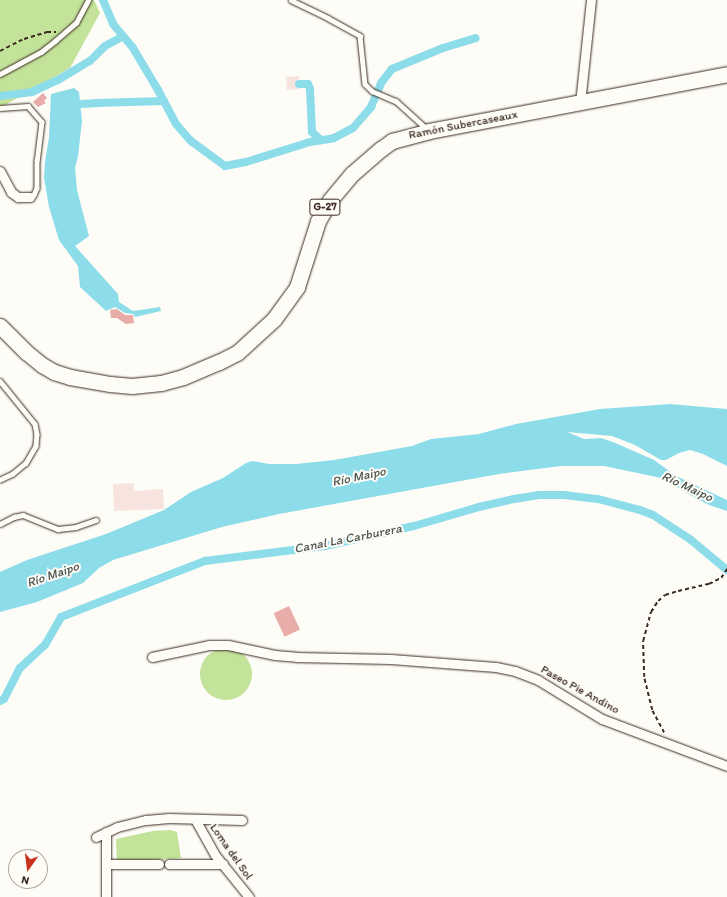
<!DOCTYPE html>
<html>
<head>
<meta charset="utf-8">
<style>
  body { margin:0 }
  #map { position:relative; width:727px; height:897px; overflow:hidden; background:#fdfcf7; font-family:Itim,sans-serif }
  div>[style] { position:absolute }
  .built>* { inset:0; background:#f7e4df; transform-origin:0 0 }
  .green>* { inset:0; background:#c3e29a }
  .round { border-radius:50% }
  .water>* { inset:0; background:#8ddcea }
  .canal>* { height:8px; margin:-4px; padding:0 4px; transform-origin:4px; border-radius:4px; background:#8ddcea }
  .building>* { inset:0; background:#e8ada8; transform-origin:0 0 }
  .path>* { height:1.5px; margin-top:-0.75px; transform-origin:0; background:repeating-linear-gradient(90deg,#3b2a1e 0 4px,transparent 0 7px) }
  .roads { filter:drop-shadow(0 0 1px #3b2a1e) drop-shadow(0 0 1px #3b2a1e) }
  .lane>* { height:4.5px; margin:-2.25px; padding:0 2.25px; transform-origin:2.25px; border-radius:2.25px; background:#fdfcf7 }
  .street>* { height:9px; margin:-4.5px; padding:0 4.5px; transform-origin:4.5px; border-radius:4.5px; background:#fdfcf7 }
  .primary>* { height:15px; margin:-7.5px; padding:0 7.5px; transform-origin:7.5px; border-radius:7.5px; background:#fdfcf7 }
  span { translate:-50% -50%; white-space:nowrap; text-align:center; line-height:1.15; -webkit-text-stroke:4px #fdfcf7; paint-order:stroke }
  .shield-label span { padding:1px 3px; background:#fdfcf7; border:1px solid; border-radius:3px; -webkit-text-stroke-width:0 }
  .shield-label { font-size:11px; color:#3b2a1e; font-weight:700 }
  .street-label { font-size:12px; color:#3b2a1e }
  .water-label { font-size:13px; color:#505651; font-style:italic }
  .north { position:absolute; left:8px; top:849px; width:40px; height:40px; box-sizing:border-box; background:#fdfcf7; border:1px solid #afa8a0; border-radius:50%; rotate:194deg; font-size:11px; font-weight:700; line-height:16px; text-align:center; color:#3b2a1e }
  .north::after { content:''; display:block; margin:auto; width:14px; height:18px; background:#c8321e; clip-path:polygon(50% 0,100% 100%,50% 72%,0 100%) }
</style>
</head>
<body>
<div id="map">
  <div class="built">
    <i style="left:299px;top:76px;width:13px;height:13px;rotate:86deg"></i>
    <i style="clip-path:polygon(134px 483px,134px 491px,163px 489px,164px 509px,114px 511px,113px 484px)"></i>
  </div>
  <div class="green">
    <i style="clip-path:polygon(0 0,94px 0,100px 13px,70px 68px,0 108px)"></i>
    <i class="round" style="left:200px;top:648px;width:52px;height:52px"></i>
    <i style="clip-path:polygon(170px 830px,177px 832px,181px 858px,117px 862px,116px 839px,153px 831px)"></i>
  </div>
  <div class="water">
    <i style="clip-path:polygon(74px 88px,79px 92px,82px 121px,78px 156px,75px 168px,77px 190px,89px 236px,75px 246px,118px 294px,119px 302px,133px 311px,160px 307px,161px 311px,135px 317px,133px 314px,125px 313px,115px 307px,106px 311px,80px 287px,78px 266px,59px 240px,49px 207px,44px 178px,45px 161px,49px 138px,51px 94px)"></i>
    <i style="clip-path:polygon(670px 404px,727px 409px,727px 466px,703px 454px,690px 450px,679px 453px,666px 460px,661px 460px,635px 445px,612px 436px,567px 432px,584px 439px,601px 438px,613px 442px,654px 460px,676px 476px,727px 500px,727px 511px,709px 505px,681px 490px,666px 479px,604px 466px,561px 466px,499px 474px,279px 514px,222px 527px,113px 560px,99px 568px,83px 583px,37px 602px,0 612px,0 572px,27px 560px,106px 534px,164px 510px,191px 492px,223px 478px,246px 463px,252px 461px,269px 464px,296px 464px,334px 460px,412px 446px,431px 439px,479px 434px,516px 424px,600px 409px)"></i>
  </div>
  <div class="canal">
    <i style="left:103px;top:0;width:26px;rotate:67deg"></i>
    <i style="left:113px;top:24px;width:31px;rotate:50deg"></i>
    <i style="left:133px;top:48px;width:49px;rotate:59.2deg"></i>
    <i style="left:158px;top:90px;width:38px;rotate:62deg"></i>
    <i style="left:176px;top:124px;width:23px;rotate:49deg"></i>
    <i style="left:191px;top:141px;width:42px;rotate:36.3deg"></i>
    <i style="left:225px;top:166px;width:21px;rotate:-11deg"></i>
    <i style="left:246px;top:162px;width:67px;rotate:-17.4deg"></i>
    <i style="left:310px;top:142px;width:24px;rotate:-9deg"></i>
    <i style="left:334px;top:138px;width:21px;rotate:-28deg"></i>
    <i style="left:353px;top:128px;width:28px;rotate:-49deg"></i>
    <i style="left:371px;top:107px;width:26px;rotate:-67deg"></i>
    <i style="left:381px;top:83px;width:18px;rotate:-52deg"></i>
    <i style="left:392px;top:69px;width:55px;rotate:-22.4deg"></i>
    <i style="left:443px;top:48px;width:34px;rotate:-17deg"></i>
    <i style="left:299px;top:84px;width:9px"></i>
    <i style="left:308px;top:84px;width:5px;rotate:68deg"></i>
    <i style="left:310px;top:89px;width:43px;rotate:87.3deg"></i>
    <i style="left:312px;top:132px;width:12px;rotate:42deg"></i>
    <i style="left:0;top:96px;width:32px;rotate:-7deg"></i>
    <i style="left:32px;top:92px;width:29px;rotate:-25deg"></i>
    <i style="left:58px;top:80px;width:37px;rotate:-31deg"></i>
    <i style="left:90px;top:61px;width:21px;rotate:-45deg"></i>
    <i style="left:105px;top:46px;width:19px;rotate:-28deg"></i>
    <i style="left:96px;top:103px;width:68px;rotate:-1.7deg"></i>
    <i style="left:81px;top:104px;width:19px;rotate:-3deg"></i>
    <i style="left:0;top:701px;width:4px;rotate:-27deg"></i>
    <i style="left:4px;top:699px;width:35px;rotate:-63deg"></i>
    <i style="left:20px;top:668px;width:34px;rotate:-43deg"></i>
    <i style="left:45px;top:645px;width:32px;rotate:-60deg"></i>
    <i style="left:61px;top:617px;width:155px;rotate:-21.3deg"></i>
    <i style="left:205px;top:561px;width:121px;rotate:-7.1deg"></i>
    <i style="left:325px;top:546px;width:91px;rotate:-12.7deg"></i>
    <i style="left:414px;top:526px;width:68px;rotate:-16.3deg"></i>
    <i style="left:479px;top:507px;width:36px;rotate:-13deg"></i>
    <i style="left:514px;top:499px;width:24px;rotate:-9deg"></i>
    <i style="left:538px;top:495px;width:26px"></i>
    <i style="left:564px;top:495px;width:34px;rotate:7deg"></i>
    <i style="left:598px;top:499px;width:43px;rotate:14.7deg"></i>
    <i style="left:640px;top:510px;width:14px;rotate:21deg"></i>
    <i style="left:653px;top:515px;width:45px;rotate:33.3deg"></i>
    <i style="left:691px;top:540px;width:47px;rotate:39.8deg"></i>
  </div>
  <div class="building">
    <i style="clip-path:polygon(43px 93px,47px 98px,44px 101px,46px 103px,38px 107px,33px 102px)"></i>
    <i style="clip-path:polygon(117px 309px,125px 315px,133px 315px,134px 323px,126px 324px,117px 318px,111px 318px,110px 310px)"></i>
    <i style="left:289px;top:606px;width:26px;height:17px;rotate:65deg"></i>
  </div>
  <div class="path">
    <i style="left:0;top:51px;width:27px;rotate:-27deg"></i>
    <i style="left:24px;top:39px;width:24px;rotate:-17deg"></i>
    <i style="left:47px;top:32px;width:9px"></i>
    <i style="left:664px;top:733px;width:26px;rotate:-118deg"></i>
    <i style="left:652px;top:710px;width:34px;rotate:-104deg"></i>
    <i style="left:644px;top:677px;width:36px;rotate:-92deg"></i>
    <i style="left:643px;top:641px;width:30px;rotate:-75deg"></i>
    <i style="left:651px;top:612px;width:13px;rotate:-58deg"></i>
    <i style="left:658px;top:601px;width:9px;rotate:-41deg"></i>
    <i style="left:665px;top:595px;width:14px;rotate:-17deg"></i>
    <i style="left:678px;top:591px;width:32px;rotate:-13deg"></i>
    <i style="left:709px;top:584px;width:13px;rotate:-27deg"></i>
    <i style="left:721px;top:578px;width:11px;rotate:-56deg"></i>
  </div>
  <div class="roads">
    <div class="lane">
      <i style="left:291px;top:0;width:41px;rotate:25.9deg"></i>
      <i style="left:328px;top:18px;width:37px;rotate:29deg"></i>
      <i style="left:360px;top:36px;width:48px;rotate:84.1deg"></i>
      <i style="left:365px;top:84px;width:10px;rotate:45deg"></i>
      <i style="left:372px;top:91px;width:26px;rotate:23deg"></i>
      <i style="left:396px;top:101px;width:40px;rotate:42deg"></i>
      <i style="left:0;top:74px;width:47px;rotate:-28.2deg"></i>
      <i style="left:41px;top:52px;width:18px;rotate:-38deg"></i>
      <i style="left:55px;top:41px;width:28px;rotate:-41deg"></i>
      <i style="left:76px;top:23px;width:26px;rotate:-62deg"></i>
      <i style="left:0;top:108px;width:28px;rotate:-4deg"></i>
      <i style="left:28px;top:106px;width:21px;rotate:49deg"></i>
      <i style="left:42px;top:122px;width:38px;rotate:97deg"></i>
      <i style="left:37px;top:160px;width:28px;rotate:90deg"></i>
      <i style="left:37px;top:188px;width:8px;rotate:113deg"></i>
      <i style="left:34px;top:195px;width:4px;rotate:153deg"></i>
      <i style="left:0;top:381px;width:55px;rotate:50.9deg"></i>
      <i style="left:35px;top:424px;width:10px;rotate:79deg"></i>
      <i style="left:37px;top:434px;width:12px;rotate:95deg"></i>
      <i style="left:36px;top:446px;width:20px;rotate:120deg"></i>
      <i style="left:26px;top:463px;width:17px;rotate:140deg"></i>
      <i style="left:13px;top:474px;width:14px;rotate:155deg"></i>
      <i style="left:0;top:524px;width:16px;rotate:-27deg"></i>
      <i style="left:14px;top:517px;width:9px;rotate:-13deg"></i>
      <i style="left:23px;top:515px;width:38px;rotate:22deg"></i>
      <i style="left:58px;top:529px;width:18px;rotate:-6deg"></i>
      <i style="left:76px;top:527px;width:21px;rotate:-19deg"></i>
    </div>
    <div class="street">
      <i style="left:580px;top:103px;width:104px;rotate:-83.9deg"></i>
      <i style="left:0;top:171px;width:24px;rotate:62deg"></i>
      <i style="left:11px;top:192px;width:9px;rotate:36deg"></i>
      <i style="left:18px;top:197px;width:12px"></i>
      <i style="left:152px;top:657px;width:58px;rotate:-11.9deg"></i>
      <i style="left:209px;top:645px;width:19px"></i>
      <i style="left:228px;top:645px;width:48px;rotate:12deg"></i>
      <i style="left:275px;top:655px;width:21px;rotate:5deg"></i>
      <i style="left:296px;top:657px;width:95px;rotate:1.2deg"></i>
      <i style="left:391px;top:659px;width:105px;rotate:4.4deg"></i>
      <i style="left:496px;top:667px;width:19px;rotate:12deg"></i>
      <i style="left:515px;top:671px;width:25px;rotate:21deg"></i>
      <i style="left:538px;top:680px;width:75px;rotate:31.4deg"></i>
      <i style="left:602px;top:719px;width:134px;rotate:20.6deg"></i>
      <i style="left:195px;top:819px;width:41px;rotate:60.9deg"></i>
      <i style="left:215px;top:855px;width:54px;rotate:51deg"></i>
      <i style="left:106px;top:832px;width:65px;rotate:90deg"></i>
      <i style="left:96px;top:837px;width:23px;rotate:-25deg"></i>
      <i style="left:117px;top:827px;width:30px;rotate:-14deg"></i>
      <i style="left:146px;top:820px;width:23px;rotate:-5deg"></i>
      <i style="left:169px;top:818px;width:73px;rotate:1.6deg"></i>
      <i style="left:106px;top:864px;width:53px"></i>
      <i style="left:169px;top:864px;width:54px"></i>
    </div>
    <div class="primary">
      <i style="left:0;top:326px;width:37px;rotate:45deg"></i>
      <i style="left:26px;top:352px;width:21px;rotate:39deg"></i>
      <i style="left:42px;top:365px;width:14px;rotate:30deg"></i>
      <i style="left:54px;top:372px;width:17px;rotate:17deg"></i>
      <i style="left:70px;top:377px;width:41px;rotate:9.9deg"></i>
      <i style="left:110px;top:384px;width:22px;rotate:5deg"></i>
      <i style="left:132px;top:386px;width:29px;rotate:-6deg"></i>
      <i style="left:161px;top:383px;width:23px;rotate:-15deg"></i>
      <i style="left:183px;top:377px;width:39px;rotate:-23deg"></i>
      <i style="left:219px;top:362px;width:20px;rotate:-27deg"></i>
      <i style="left:237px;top:353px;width:50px;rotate:-42.6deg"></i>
      <i style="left:274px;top:319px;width:39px;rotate:-54deg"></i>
      <i style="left:297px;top:287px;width:69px;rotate:-72.3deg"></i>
      <i style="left:318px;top:221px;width:24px;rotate:-60deg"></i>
      <i style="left:330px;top:200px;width:35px;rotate:-50deg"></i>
      <i style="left:353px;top:173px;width:37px;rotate:-41deg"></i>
      <i style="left:381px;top:149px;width:14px;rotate:-36deg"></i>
      <i style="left:392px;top:141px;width:38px;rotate:-15deg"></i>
      <i style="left:429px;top:131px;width:303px;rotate:-10.8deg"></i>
    </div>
  </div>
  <div class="shield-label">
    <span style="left:325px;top:207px">G-27</span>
  </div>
  <div class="street-label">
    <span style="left:463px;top:125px;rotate:-11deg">Ramón Subercaseaux</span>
    <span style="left:580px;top:690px;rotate:29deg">Paseo Pie Andino</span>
    <span style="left:231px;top:852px;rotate:55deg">Loma del Sol</span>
  </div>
  <div class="water-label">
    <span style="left:359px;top:477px;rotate:-12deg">Río Maipo</span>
    <span style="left:687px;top:487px;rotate:25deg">Río Maipo</span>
    <span style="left:348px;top:539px;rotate:-11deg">Canal La Carburera</span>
    <span style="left:53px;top:575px;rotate:-19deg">Río Maipo</span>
  </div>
  <div class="north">N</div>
</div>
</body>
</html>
